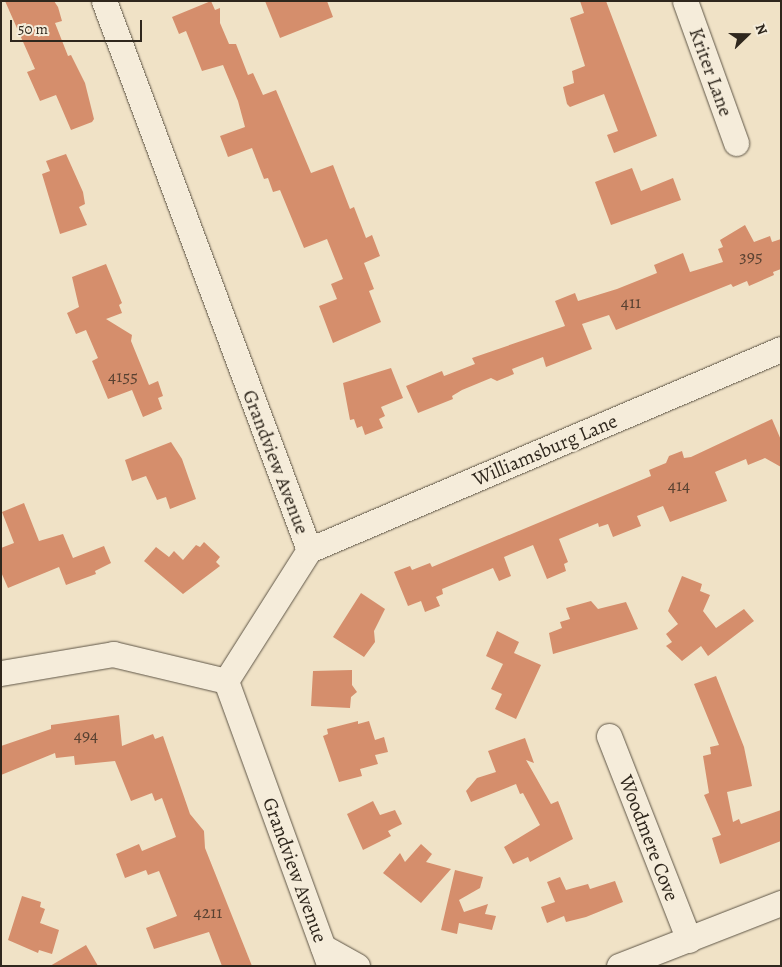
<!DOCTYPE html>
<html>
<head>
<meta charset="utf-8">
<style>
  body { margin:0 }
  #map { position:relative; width:782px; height:967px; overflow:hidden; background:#f0e2c6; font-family:Alegreya,serif }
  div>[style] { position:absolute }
  .building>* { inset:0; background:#d58e6c }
  .roads { filter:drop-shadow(0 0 1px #5f5647) drop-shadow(0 0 1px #5f5647) }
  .minor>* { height:25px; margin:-12.5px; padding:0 12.5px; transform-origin:12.5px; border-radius:12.5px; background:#f5ecda }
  span { translate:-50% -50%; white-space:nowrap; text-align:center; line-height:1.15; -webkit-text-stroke:4px #f5ecda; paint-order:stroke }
  .number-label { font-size:18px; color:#584131 }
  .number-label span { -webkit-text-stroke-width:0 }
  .street-label { font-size:20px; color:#2f271d }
  .frame { position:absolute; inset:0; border:2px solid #2f271d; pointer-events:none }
  .north { position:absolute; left:722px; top:10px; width:50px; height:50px; -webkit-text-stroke:4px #f5ecda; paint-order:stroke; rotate:68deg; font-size:14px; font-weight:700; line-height:20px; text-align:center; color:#2f271d }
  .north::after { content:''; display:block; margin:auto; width:18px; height:22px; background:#2f271d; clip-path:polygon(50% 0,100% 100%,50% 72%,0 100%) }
  .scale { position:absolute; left:10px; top:20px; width:132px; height:22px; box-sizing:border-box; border:2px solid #2f271d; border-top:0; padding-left:6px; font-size:15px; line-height:18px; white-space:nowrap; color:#2f271d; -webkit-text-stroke:4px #f5ecda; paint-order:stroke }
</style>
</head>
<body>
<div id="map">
  <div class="building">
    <i style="clip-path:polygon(5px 1px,54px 1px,58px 7px,62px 21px,55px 23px,68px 56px,71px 55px,85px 83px,94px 119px,92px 122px,71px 130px,56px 95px,40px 101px,27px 72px,35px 69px)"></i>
    <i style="clip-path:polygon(211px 1px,215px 10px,220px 8px,220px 23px,229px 44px,236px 44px,248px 75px,253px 73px,263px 95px,276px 90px,311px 173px,333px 165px,350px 209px,354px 207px,366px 238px,372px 235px,380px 256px,364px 263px,374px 289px,369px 291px,381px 322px,333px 343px,319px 306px,337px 299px,331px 284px,343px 279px,327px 239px,304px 248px,280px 190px,273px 192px,268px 178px,264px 179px,252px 148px,228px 157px,220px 136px,245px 127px,238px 101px,223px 65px,202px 71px,186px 31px,179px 34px,172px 17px)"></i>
    <i style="clip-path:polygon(265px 1px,327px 1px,333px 17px,280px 38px)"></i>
    <i style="clip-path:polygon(580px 1px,606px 1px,657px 136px,614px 153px,607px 135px,618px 131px,604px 94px,570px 107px,567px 104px,563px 87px,574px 83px,572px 71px,585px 66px,570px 18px,584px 13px)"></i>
    <i style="clip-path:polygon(66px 154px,83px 192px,85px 204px,79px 207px,87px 225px,60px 234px,42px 174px,50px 171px,46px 161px)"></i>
    <i style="clip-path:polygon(632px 168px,641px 191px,673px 178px,681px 200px,611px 225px,595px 182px)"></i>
    <i style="clip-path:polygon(745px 225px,754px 242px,770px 236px,772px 242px,781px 239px,781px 269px,773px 272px,774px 275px,749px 286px,747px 281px,733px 287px,731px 284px,616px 330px,609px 315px,582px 324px,592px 349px,546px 367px,543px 357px,512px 369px,514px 374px,497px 381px,491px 378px,462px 390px,452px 396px,453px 399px,418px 413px,406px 386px,442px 371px,444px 376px,475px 364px,472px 358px,565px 326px,555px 301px,575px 293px,578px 301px,617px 289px,657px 273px,654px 265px,683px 253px,690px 272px,723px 262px,718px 249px,723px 247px,720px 240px)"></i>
    <i style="clip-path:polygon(106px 264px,122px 303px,119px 305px,122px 313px,106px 319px,132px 335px,131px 341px,149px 385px,158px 381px,163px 396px,158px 398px,162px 409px,143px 417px,132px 390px,108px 399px,92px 361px,98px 358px,86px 330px,76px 334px,67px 313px,79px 307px,72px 277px)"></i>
    <i style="clip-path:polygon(391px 368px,403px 398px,381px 407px,385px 416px,379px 419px,383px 428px,365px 435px,362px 426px,357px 428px,354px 419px,350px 420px,343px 383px)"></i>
    <i style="clip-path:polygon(772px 419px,781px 440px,781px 467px,765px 458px,748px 465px,746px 459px,715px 472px,727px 501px,670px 522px,663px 506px,637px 516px,641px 526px,613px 537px,608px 524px,599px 527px,598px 523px,559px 539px,568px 562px,564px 564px,566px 571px,547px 579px,533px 545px,504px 557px,511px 576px,499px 581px,493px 568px,442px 589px,443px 594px,436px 597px,440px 606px,425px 612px,421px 601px,408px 606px,394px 572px,410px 566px,412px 570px,430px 563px,432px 567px,651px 476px,649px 470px,666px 463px,669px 456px,682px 451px,684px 458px,691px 457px)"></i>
    <i style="clip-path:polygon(171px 442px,182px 459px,196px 499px,170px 509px,166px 497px,157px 500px,146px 476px,132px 481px,125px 460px)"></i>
    <i style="clip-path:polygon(24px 503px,39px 541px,63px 534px,73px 558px,104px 546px,111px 563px,95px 571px,96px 574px,66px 585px,59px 567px,8px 588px,1px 572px,1px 548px,14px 543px,2px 512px)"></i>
    <i style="clip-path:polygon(204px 542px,220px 557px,216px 562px,220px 566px,183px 594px,144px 561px,156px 547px,169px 557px,174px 551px,183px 560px,196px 545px,200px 547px)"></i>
    <i style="clip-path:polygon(682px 576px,702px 584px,700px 591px,710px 595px,703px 611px,716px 628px,744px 609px,754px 621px,708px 656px,701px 646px,682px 661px,666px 646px,672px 642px,666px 634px,678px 624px,668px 611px)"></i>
    <i style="clip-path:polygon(361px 593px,385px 609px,374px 631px,375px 642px,364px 657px,333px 637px)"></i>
    <i style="clip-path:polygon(591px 601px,598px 609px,626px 602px,638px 629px,553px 654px,549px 633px,562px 628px,560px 622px,570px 619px,566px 608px)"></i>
    <i style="clip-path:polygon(497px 631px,519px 642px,514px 653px,541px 665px,516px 719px,495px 709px,502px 694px,491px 689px,503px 664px,486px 656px)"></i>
    <i style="clip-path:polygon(352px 670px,352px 685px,357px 692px,351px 697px,350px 708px,311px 706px,313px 671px)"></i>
    <i style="clip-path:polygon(716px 676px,744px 747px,752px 786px,727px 792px,733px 822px,739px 819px,741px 824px,781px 810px,781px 841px,720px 864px,712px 838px,721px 835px,704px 795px,709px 793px,703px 756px,711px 754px,710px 747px,719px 745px,694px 684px)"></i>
    <i style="clip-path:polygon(119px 715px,122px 746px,153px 734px,155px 739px,163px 736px,190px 814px,204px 831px,205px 848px,252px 966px,222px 966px,209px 932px,154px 949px,146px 928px,177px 916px,159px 871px,148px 875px,146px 870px,125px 878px,116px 854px,139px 844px,142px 851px,176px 837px,162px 798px,155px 801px,152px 793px,131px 801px,115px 761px,75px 765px,74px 756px,56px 758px,55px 753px,1px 775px,1px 746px,51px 729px,51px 725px)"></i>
    <i style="clip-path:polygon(358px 721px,358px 724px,369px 721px,375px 740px,384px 737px,388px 752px,375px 755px,378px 764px,360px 769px,362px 776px,339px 782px,323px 736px,328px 734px,327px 729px)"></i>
    <i style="clip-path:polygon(525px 738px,534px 763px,526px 760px,551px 804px,558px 801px,573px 839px,530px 862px,528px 857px,513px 864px,504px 847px,540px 825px,523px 793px,520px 794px,516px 784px,471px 802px,466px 791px,477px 778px,496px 772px,488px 751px)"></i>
    <i style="clip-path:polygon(373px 801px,380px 815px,395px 810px,402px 824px,388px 831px,391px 836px,363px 850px,347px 814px)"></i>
    <i style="clip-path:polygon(421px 844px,432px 854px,426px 862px,451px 869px,421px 903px,383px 873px,400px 853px,405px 862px)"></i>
    <i style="clip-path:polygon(455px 870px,483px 877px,480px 888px,459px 900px,464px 912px,488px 904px,485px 914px,496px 916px,492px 930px,459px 923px,457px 934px,441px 930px)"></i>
    <i style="clip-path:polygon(560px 877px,566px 890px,588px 884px,590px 889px,615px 881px,623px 902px,586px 917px,566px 922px,564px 916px,547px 923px,541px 907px,555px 902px,547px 882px)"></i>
    <i style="clip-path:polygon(22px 896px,41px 902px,40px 907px,45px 909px,40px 923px,59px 930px,52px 954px,39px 950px,38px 953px,8px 940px)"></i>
    <i style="clip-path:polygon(86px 945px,98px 966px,50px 966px)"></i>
  </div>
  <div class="roads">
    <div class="minor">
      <i style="left:104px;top:1px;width:586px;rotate:69.52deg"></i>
      <i style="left:309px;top:550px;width:155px;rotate:122.4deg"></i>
      <i style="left:226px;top:681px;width:303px;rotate:70deg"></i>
      <i style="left:685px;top:1px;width:151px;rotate:70.2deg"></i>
      <i style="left:309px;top:550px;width:513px;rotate:-23.07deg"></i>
      <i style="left:1px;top:673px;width:114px;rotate:-9.6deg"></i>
      <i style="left:113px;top:654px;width:116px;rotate:13.4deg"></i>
      <i style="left:609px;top:736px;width:219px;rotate:68.6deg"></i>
      <i style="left:323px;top:947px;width:39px;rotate:29deg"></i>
      <i style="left:619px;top:966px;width:174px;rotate:-21.3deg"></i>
    </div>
  </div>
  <div class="number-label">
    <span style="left:751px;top:256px">395</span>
    <span style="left:631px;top:302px">411</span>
    <span style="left:123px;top:376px">4155</span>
    <span style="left:679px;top:485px">414</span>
    <span style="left:86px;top:735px">494</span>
    <span style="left:208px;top:912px">4211</span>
  </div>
  <div class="street-label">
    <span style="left:711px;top:72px;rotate:70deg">Kriter Lane</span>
    <span style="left:545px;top:450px;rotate:-23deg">Williamsburg Lane</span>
    <span style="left:276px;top:462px;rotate:69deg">Grandview Avenue</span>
    <span style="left:649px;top:838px;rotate:69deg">Woodmere Cove</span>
    <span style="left:295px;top:870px;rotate:70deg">Grandview Avenue</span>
  </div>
  <div class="frame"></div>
  <div class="north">N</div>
  <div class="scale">50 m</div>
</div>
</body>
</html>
